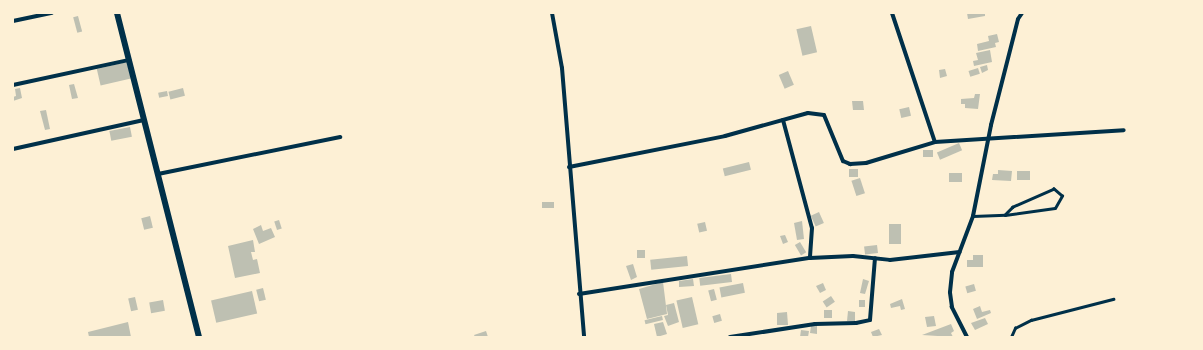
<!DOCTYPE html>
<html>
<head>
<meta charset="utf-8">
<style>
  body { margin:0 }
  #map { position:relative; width:1203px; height:350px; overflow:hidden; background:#fdf0d5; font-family:"IBM Plex Serif",serif }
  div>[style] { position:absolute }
  .building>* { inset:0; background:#bec0b2; transform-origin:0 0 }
  .service>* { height:2.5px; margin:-1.25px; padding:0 1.25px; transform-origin:1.25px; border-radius:1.25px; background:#003049 }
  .minor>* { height:4px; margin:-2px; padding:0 2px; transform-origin:2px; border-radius:2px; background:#003049 }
  .tertiary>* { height:6px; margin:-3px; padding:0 3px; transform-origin:3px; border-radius:3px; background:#003049 }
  span { translate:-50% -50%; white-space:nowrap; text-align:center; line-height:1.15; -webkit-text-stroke:4px #fdf0d5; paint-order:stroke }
  .frame { position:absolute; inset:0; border:14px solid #fdf0d5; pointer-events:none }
</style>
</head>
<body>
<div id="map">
  <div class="building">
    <i style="clip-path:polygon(967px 13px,985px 13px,985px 16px,968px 19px)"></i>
    <i style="left:78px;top:16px;width:16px;height:5px;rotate:75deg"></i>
    <i style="left:811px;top:26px;width:27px;height:15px;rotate:77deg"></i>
    <i style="clip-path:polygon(997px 34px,999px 42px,995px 43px,996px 47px,978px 51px,977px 44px,989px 41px,988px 36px)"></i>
    <i style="clip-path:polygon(990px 50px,992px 62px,974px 66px,973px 61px,978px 60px,976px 53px)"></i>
    <i style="left:127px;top:62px;width:17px;height:31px;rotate:77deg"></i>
    <i style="clip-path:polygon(987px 65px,988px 70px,982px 73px,980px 67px)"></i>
    <i style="left:978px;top:68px;width:6px;height:10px;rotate:72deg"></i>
    <i style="clip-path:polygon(945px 69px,947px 76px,940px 78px,939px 70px)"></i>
    <i style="left:788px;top:71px;width:15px;height:10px;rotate:67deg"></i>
    <i style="clip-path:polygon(74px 84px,78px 98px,72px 99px,69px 85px)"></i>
    <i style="clip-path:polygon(20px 88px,22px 98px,13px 101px,13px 97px,16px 96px,15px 89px)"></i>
    <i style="left:183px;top:88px;width:8px;height:15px;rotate:76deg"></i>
    <i style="left:167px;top:91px;width:5px;height:9px;rotate:79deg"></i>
    <i style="clip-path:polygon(975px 94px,980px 94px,978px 109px,965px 108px,965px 104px,961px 104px,961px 99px,974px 98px)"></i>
    <i style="clip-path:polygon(852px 101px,863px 101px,864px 110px,853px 110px)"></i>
    <i style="left:909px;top:107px;width:9px;height:10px;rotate:77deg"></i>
    <i style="clip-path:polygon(46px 110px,50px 129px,45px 130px,40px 111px)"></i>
    <i style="left:130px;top:127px;width:10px;height:21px;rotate:79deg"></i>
    <i style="left:959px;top:143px;width:8px;height:24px;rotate:67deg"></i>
    <i style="left:923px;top:150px;width:10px;height:7px"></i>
    <i style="left:749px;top:162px;width:8px;height:27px;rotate:76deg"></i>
    <i style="left:849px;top:169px;width:9px;height:8px"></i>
    <i style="clip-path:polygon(998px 170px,1012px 171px,1011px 181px,992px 180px,993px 174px,998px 174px)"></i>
    <i style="left:1017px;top:171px;width:13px;height:9px"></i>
    <i style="left:949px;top:173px;width:13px;height:9px"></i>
    <i style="left:860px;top:178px;width:16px;height:9px;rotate:72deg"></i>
    <i style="left:542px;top:202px;width:12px;height:6px"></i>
    <i style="left:819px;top:212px;width:12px;height:9px;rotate:66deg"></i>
    <i style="left:150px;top:216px;width:12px;height:9px;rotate:76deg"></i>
    <i style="left:279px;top:220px;width:9px;height:5px;rotate:72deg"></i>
    <i style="clip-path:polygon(802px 221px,804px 239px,797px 240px,794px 223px)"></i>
    <i style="left:705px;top:222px;width:9px;height:8px;rotate:77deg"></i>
    <i style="left:889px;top:224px;width:12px;height:20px"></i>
    <i style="clip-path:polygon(261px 225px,263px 231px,271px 228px,275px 237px,259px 244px,253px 229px)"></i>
    <i style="clip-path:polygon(785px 235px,788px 242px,783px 244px,780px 236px)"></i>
    <i style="clip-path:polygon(253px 240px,255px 252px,251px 252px,253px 260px,257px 259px,260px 273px,235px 278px,228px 246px)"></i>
    <i style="left:800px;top:242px;width:12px;height:6px;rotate:59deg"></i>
    <i style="left:877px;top:245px;width:8px;height:13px;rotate:83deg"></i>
    <i style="left:645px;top:250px;width:8px;height:8px;rotate:90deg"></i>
    <i style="clip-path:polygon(973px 255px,983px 255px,983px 267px,967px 267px,967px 260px,973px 260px)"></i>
    <i style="left:687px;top:256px;width:10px;height:37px;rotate:84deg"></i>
    <i style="clip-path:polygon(633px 264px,637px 277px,631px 280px,626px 266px)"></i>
    <i style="left:731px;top:274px;width:8px;height:32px;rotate:83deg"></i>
    <i style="clip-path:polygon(693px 279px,694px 286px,679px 287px,679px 281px)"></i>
    <i style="clip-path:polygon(863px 279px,869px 281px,865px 294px,860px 293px)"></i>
    <i style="clip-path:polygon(663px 282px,667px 314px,647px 319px,639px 289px)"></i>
    <i style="left:743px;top:283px;width:10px;height:24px;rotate:79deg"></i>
    <i style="clip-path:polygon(823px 283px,826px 290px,820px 293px,816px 286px)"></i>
    <i style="left:974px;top:284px;width:7px;height:9px;rotate:74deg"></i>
    <i style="left:263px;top:288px;width:12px;height:7px;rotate:76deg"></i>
    <i style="left:714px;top:289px;width:11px;height:6px;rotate:75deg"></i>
    <i style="left:252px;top:291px;width:23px;height:42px;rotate:77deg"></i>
    <i style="left:831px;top:296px;width:7px;height:10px;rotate:56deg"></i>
    <i style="left:135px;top:297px;width:13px;height:7px;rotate:77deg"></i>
    <i style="left:692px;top:297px;width:28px;height:16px;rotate:77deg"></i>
    <i style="clip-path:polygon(902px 299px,905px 309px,901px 310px,900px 306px,891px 308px,890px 304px)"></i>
    <i style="left:163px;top:300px;width:11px;height:14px;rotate:80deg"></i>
    <i style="left:859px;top:300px;width:6px;height:7px"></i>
    <i style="clip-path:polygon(674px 303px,679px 322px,668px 326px,664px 316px,668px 315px,666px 305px)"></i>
    <i style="clip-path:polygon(980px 306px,982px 312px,990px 310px,991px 313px,977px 319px,973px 309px)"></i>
    <i style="left:824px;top:310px;width:8px;height:8px"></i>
    <i style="clip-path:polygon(848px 311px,855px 312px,855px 321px,847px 321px)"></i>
    <i style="clip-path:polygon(787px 312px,788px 325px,777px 325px,777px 313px)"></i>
    <i style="left:720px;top:314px;width:7px;height:8px;rotate:74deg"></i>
    <i style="left:662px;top:316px;width:4px;height:18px;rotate:76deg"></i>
    <i style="clip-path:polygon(934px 316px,936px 326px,927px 327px,925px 317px)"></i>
    <i style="clip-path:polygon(985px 318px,988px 324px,975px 330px,971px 323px)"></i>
    <i style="clip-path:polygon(128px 322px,131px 337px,89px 337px,88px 332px)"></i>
    <i style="clip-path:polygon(663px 322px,667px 334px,657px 337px,654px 324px)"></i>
    <i style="clip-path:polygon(951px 324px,954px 331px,951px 333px,953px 337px,922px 335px)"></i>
    <i style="clip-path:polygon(811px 326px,817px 326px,817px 334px,810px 333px)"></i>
    <i style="clip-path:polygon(879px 329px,882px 335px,873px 337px,871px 332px)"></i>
    <i style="clip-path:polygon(801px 330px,809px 331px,808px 337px,800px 337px)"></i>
    <i style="clip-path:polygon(486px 331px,488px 337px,475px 337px,474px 335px)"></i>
  </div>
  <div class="service">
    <i style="left:973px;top:216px;width:32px;rotate:-2deg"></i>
    <i style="left:1005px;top:215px;width:50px;rotate:-8deg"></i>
    <i style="left:1055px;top:208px;width:14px;rotate:-60deg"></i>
    <i style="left:1062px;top:196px;width:11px;rotate:-139deg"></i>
    <i style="left:1054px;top:189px;width:45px;rotate:156.3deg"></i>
    <i style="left:1013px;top:207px;width:11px;rotate:135deg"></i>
    <i style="left:1011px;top:337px;width:10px;rotate:-66deg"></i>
    <i style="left:1015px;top:328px;width:18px;rotate:-27deg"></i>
    <i style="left:1031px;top:320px;width:85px;rotate:-14.4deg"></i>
  </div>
  <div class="minor">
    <i style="left:552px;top:13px;width:56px;rotate:79.7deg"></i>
    <i style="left:562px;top:68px;width:270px;rotate:85.3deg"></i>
    <i style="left:892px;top:13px;width:136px;rotate:71.6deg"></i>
    <i style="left:13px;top:21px;width:40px;rotate:-12deg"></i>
    <i style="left:13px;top:85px;width:119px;rotate:-12.2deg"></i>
    <i style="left:783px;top:120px;width:112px;rotate:75deg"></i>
    <i style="left:812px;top:228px;width:30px;rotate:94deg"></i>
    <i style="left:13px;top:149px;width:134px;rotate:-12.5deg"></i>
    <i style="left:569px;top:167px;width:159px;rotate:-11.2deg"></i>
    <i style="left:725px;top:136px;width:86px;rotate:-15.5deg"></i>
    <i style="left:808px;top:113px;width:16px;rotate:7deg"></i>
    <i style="left:824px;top:115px;width:50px;rotate:67.6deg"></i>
    <i style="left:843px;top:161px;width:8px;rotate:23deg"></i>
    <i style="left:850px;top:164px;width:16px;rotate:-4deg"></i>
    <i style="left:866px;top:163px;width:72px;rotate:-16.9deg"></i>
    <i style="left:935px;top:142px;width:189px;rotate:-3.6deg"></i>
    <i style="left:158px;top:174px;width:186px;rotate:-11.5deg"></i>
    <i style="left:579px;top:294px;width:234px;rotate:-8.9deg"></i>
    <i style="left:810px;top:258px;width:43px;rotate:-2.7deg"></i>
    <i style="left:853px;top:256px;width:37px;rotate:6deg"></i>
    <i style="left:890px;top:260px;width:70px;rotate:-6.5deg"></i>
    <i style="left:730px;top:337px;width:86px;rotate:-8.7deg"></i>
    <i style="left:815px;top:324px;width:41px;rotate:-1.4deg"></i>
    <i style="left:856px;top:323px;width:14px;rotate:-12deg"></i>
    <i style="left:870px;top:320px;width:62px;rotate:-85.4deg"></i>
    <i style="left:967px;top:337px;width:34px;rotate:-117deg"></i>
    <i style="left:952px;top:307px;width:15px;rotate:-98deg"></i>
    <i style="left:950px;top:292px;width:20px;rotate:-84deg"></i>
    <i style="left:952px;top:272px;width:60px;rotate:-69.4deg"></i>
    <i style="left:973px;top:216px;width:93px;rotate:-78.8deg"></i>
    <i style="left:991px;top:125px;width:109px;rotate:-75.7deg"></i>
    <i style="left:1018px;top:19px;width:7px;rotate:-56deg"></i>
  </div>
  <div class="tertiary">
    <i style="left:117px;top:13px;width:334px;rotate:75.8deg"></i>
  </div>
  <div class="frame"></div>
</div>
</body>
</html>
